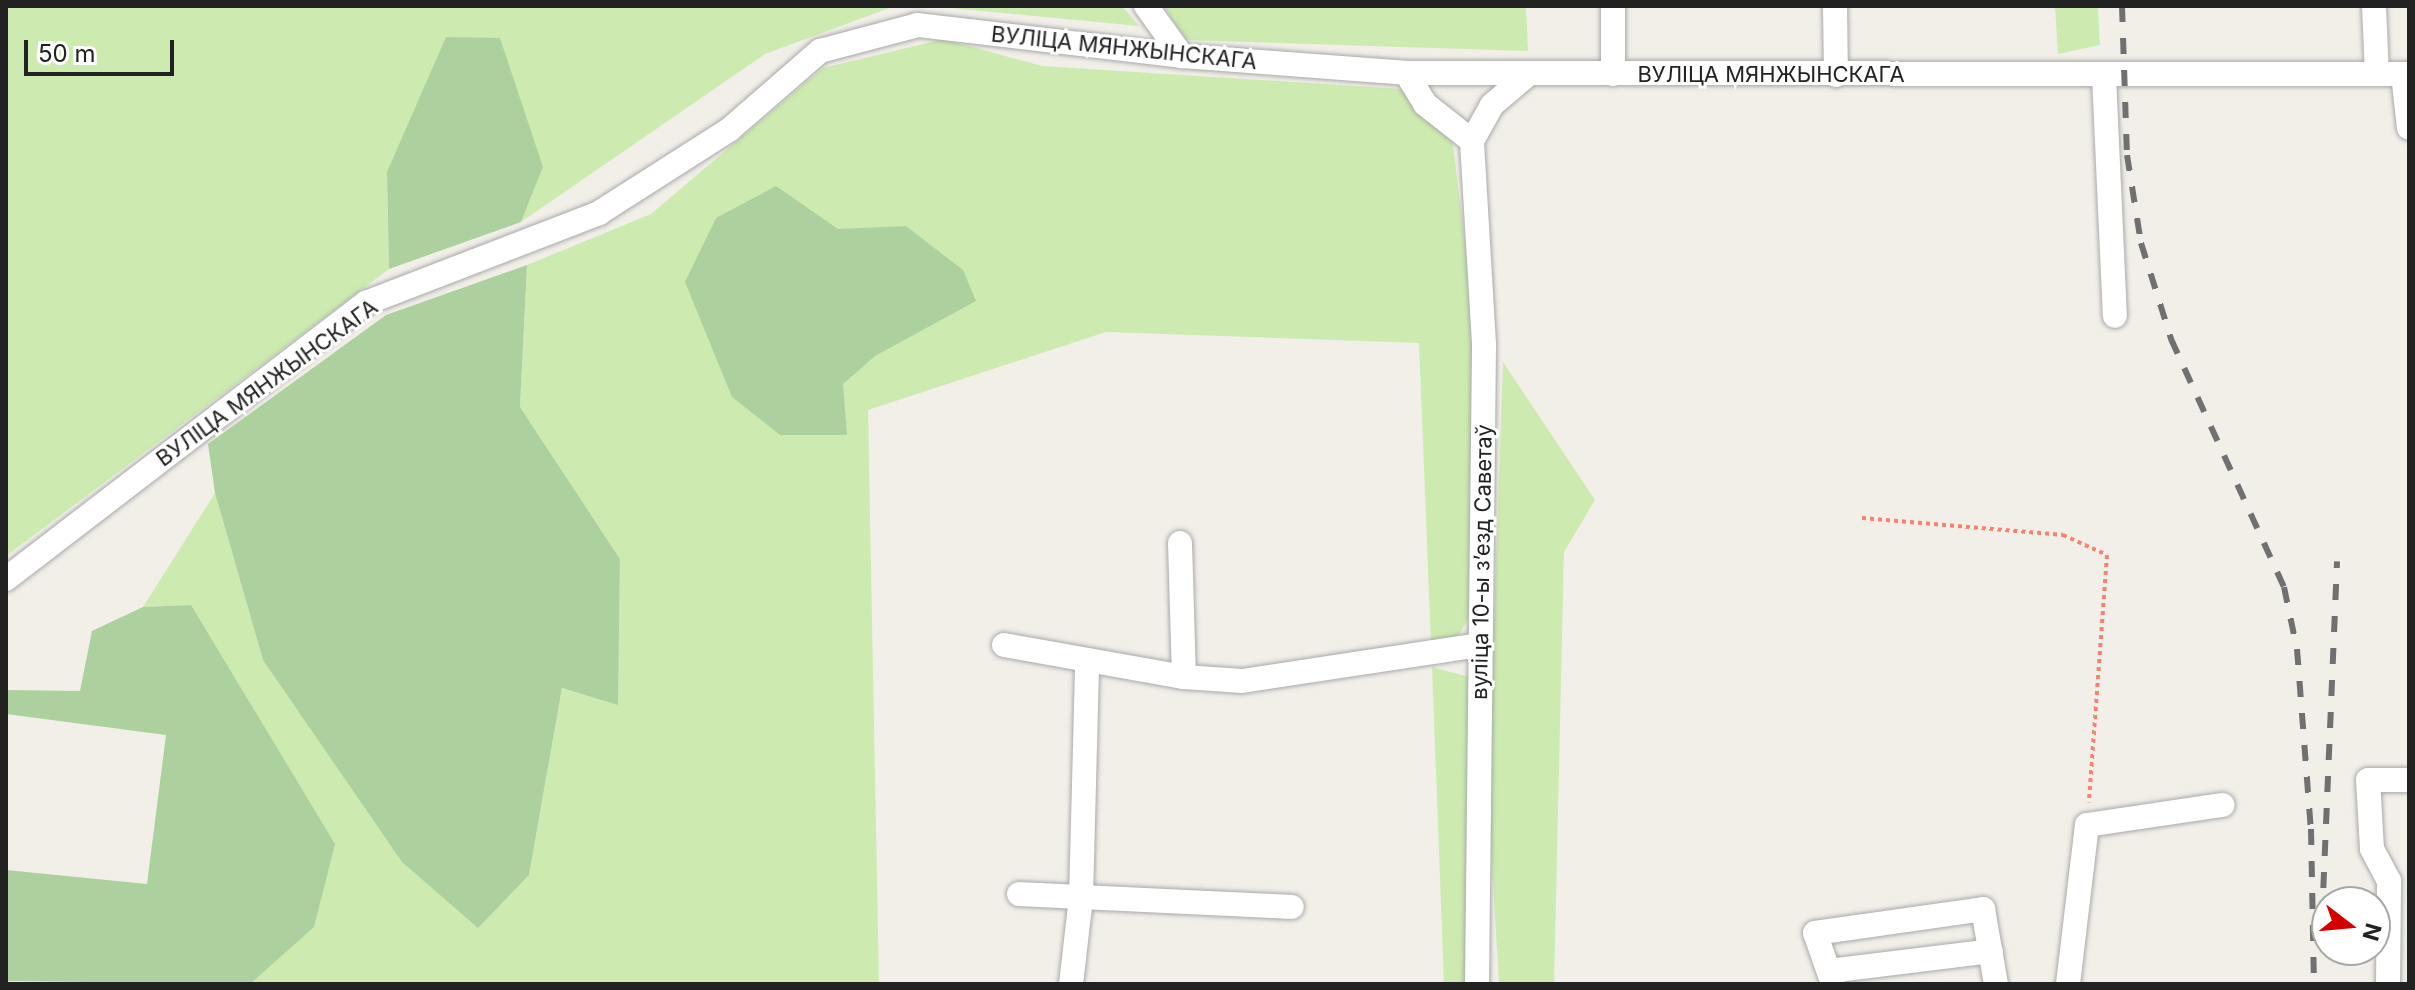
<!DOCTYPE html>
<html>
<head>
<meta charset="utf-8">
<style>
  body { margin:0 }
  #map { position:relative; width:2415px; height:990px; overflow:hidden; background:#f2efe9; font-family:Inter,sans-serif }
  div>[style] { position:absolute }
  .grass>* { inset:0; background:#cdebb0 }
  .forest>* { inset:0; background:#add19e }
  .path>* { height:4px; margin-top:-2px; transform-origin:0; background:repeating-linear-gradient(90deg,#fa8072 0 4px,transparent 0 8px) }
  .roads { filter:drop-shadow(0 0 2px #a9a9a9) drop-shadow(0 0 2px #a9a9a9) }
  .minor>* { height:24px; margin:-12px; padding:0 12px; transform-origin:12px; border-radius:12px; background:#fff }
  .rail>* { height:6px; margin-top:-3px; transform-origin:0; background:repeating-linear-gradient(90deg,#707070 0 16px,transparent 0 32px) }
  span { translate:-50% -50%; white-space:nowrap; text-align:center; line-height:1.15; -webkit-text-stroke:6px #fff; paint-order:stroke }
  .street-label { font-size:22px; color:#222 }
  .frame { position:absolute; inset:0; border:8px solid #222; pointer-events:none }
  .north { position:absolute; left:2311px; top:886px; width:80px; height:80px; box-sizing:border-box; background:#fff; border:2px solid #a7a7a7; border-radius:50%; rotate:106deg; font-size:22px; font-weight:700; line-height:32px; text-align:center; color:#222 }
  .north::after { content:''; display:block; margin:auto; width:28px; height:36px; background:#d40000; clip-path:polygon(50% 0,100% 100%,50% 72%,0 100%) }
  .scale { position:absolute; left:24px; top:40px; width:150px; height:36px; box-sizing:border-box; border:4px solid #222; border-top:0; padding-left:10px; font-size:24px; line-height:28px; white-space:nowrap; color:#222; -webkit-text-stroke:6px #fff; paint-order:stroke }
</style>
</head>
<body>
<div id="map">
  <div class="grass">
    <i style="clip-path:polygon(6px 6px,895px 6px,765px 54px,521px 222px,543px 167px,387px 172px,389px 269px,6px 556px)"></i>
    <i style="clip-path:polygon(930px 6px,1122px 6px,1139px 26px)"></i>
    <i style="clip-path:polygon(1164px 6px,1526px 6px,1528px 51px,1186px 40px)"></i>
    <i style="clip-path:polygon(2055px 6px,2098px 6px,2100px 45px,2058px 54px)"></i>
    <i style="clip-path:polygon(944px 39px,1042px 66px,1402px 89px,1452px 137px,1477px 339px,1471px 614px,1458px 637px,1431px 644px,1419px 343px,1106px 332px,868px 410px,879px 984px,250px 984px,191px 605px,143px 607px,215px 493px,263px 660px,529px 875px,562px 688px,618px 704px,620px 559px,520px 407px,527px 265px,651px 214px,823px 68px)"></i>
    <i style="clip-path:polygon(1503px 362px,1595px 500px,1564px 552px,1554px 984px,1499px 984px,1488px 795px)"></i>
    <i style="clip-path:polygon(1432px 667px,1473px 678px,1467px 984px,1444px 984px)"></i>
  </div>
  <div class="forest">
    <i style="clip-path:polygon(446px 37px,500px 38px,543px 167px,521px 222px,389px 269px,387px 172px)"></i>
    <i style="clip-path:polygon(776px 186px,838px 229px,906px 226px,963px 270px,976px 301px,875px 356px,843px 384px,847px 435px,780px 435px,732px 397px,685px 282px,716px 218px)"></i>
    <i style="clip-path:polygon(527px 265px,520px 407px,620px 559px,618px 705px,562px 688px,529px 875px,478px 928px,402px 862px,263px 660px,215px 493px,208px 444px,386px 315px)"></i>
    <i style="clip-path:polygon(191px 605px,335px 844px,314px 927px,250px 984px,6px 981px,6px 870px,147px 884px,166px 735px,6px 714px,6px 690px,80px 691px,92px 631px,143px 607px)"></i>
  </div>
  <div class="path">
    <i style="left:1862px;top:518px;width:202px;rotate:4.8deg"></i>
    <i style="left:2063px;top:535px;width:48px;rotate:24.4deg"></i>
    <i style="left:2107px;top:555px;width:248px;rotate:94.2deg"></i>
  </div>
  <div class="roads">
    <div class="minor">
      <i style="left:1146px;top:6px;width:62px;rotate:54.2deg"></i>
      <i style="left:1835px;top:6px;width:69px;rotate:89.2deg"></i>
      <i style="left:2374px;top:6px;width:68px;rotate:87.5deg"></i>
      <i style="left:1406px;top:73px;width:36px;rotate:58deg"></i>
      <i style="left:1425px;top:104px;width:60px;rotate:38.2deg"></i>
      <i style="left:1613px;top:74px;width:68px;rotate:-90deg"></i>
      <i style="left:2403px;top:74px;width:54px;rotate:83.7deg"></i>
      <i style="left:2104px;top:76px;width:240px;rotate:87.4deg"></i>
      <i style="left:1180px;top:543px;width:134px;rotate:88.3deg"></i>
      <i style="left:6px;top:579px;width:454px;rotate:-37.5deg"></i>
      <i style="left:366px;top:303px;width:250px;rotate:-21.1deg"></i>
      <i style="left:599px;top:213px;width:154px;rotate:-32.6deg"></i>
      <i style="left:729px;top:130px;width:121px;rotate:-41deg"></i>
      <i style="left:820px;top:51px;width:101px;rotate:-14.9deg"></i>
      <i style="left:918px;top:25px;width:266px;rotate:6.7deg"></i>
      <i style="left:1182px;top:56px;width:225px;rotate:4.3deg"></i>
      <i style="left:1406px;top:73px;width:1003px;rotate:0.06deg"></i>
      <i style="left:1004px;top:645px;width:183px;rotate:10.1deg"></i>
      <i style="left:1184px;top:677px;width:58px;rotate:3.9deg"></i>
      <i style="left:1242px;top:681px;width:241px;rotate:-8.6deg"></i>
      <i style="left:1019px;top:894px;width:273px;rotate:2.7deg"></i>
      <i style="left:1829px;top:971px;width:163px;rotate:-7deg"></i>
      <i style="left:1071px;top:984px;width:87px;rotate:-83.4deg"></i>
      <i style="left:1081px;top:898px;width:236px;rotate:-88.5deg"></i>
      <i style="left:1477px;top:984px;width:640px;rotate:-89.37deg"></i>
      <i style="left:1484px;top:344px;width:203px;rotate:-93.4deg"></i>
      <i style="left:1472px;top:141px;width:41px;rotate:-60.9deg"></i>
      <i style="left:1492px;top:105px;width:45px;rotate:-40.5deg"></i>
      <i style="left:1833px;top:984px;width:54px;rotate:-109.4deg"></i>
      <i style="left:1815px;top:933px;width:170px;rotate:-8.1deg"></i>
      <i style="left:1983px;top:909px;width:76px;rotate:80.2deg"></i>
      <i style="left:2068px;top:984px;width:160px;rotate:-83.2deg"></i>
      <i style="left:2087px;top:825px;width:137px;rotate:-8.4deg"></i>
      <i style="left:2388px;top:984px;width:103px;rotate:-89.4deg"></i>
      <i style="left:2389px;top:881px;width:36px;rotate:-118deg"></i>
      <i style="left:2372px;top:849px;width:69px;rotate:-93.3deg"></i>
      <i style="left:2368px;top:780px;width:41px"></i>
    </div>
  </div>
  <div class="rail">
    <i style="left:2122px;top:6px;width:149px;rotate:88.1deg"></i>
    <i style="left:2127px;top:155px;width:89px;rotate:81deg"></i>
    <i style="left:2141px;top:243px;width:101px;rotate:72.6deg"></i>
    <i style="left:2171px;top:339px;width:273px;rotate:65.5deg"></i>
    <i style="left:2284px;top:587px;width:63px;rotate:78.2deg"></i>
    <i style="left:2297px;top:649px;width:181px;rotate:85.6deg"></i>
    <i style="left:2311px;top:829px;width:155px;rotate:88.9deg"></i>
    <i style="left:2322px;top:920px;width:359px;rotate:-87.6deg"></i>
  </div>
  <div class="street-label">
    <span style="left:1124px;top:48px;rotate:6deg">ВУЛІЦА МЯНЖЫНСКАГА</span>
    <span style="left:1771px;top:75px">ВУЛІЦА МЯНЖЫНСКАГА</span>
    <span style="left:267px;top:383px;rotate:-36deg">ВУЛІЦА МЯНЖЫНСКАГА</span>
    <span style="left:1482px;top:562px;rotate:-89deg">вуліца 10-ы зʼезд Саветаў</span>
  </div>
  <div class="frame"></div>
  <div class="north">N</div>
  <div class="scale">50 m</div>
</div>
</body>
</html>
